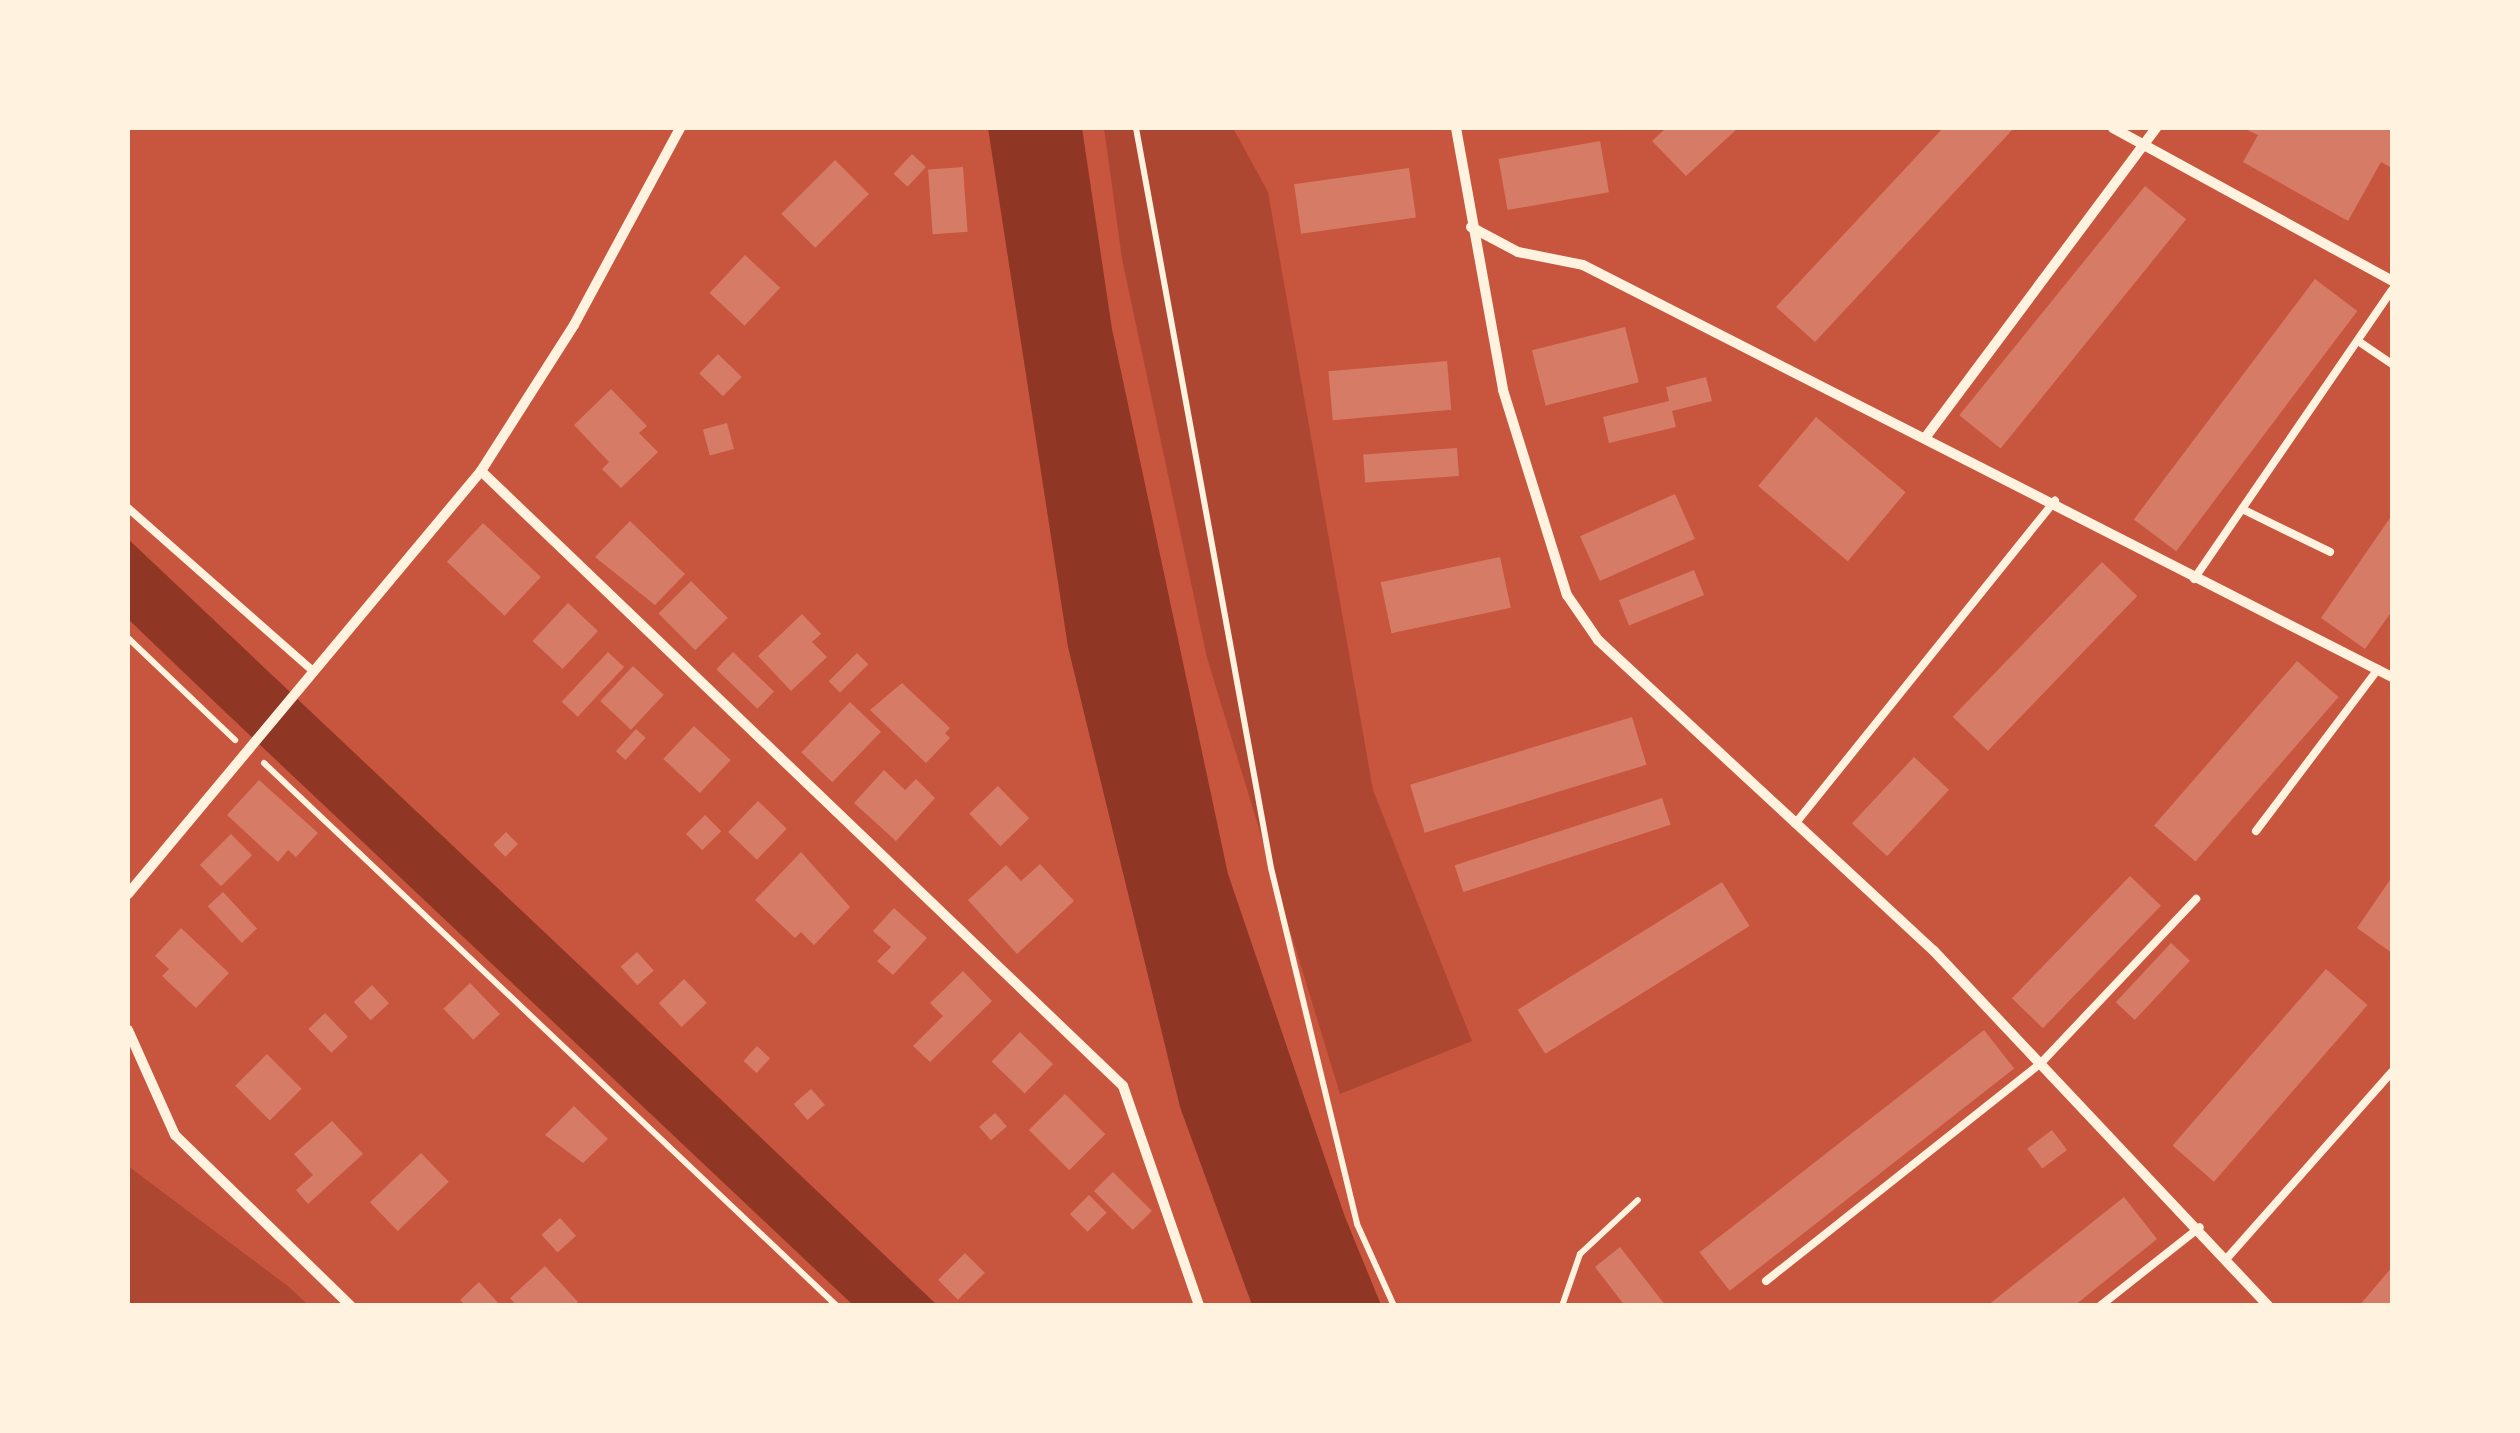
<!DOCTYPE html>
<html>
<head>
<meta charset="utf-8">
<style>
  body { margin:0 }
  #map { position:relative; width:2520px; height:1433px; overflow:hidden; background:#c8553d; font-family:Barlow,sans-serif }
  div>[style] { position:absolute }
  .green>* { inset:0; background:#ae4732 }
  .water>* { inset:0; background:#8f3625 }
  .building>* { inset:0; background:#d67c66; transform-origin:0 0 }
  .path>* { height:6px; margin:-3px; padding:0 3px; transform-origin:3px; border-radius:3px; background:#fff3e0 }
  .service>* { height:8px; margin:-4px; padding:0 4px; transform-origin:4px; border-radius:4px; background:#fff3e0 }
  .minor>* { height:10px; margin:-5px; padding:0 5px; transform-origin:5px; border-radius:5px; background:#fff3e0 }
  span { translate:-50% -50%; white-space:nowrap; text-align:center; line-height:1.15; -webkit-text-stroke:9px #fff3e0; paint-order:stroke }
  .frame { position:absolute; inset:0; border:130px solid #fff3e0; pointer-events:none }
</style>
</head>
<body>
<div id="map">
  <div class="green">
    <i style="clip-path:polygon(1104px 128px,1233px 128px,1268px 192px,1373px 790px,1472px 1041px,1340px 1094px,1207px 658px,1122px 259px)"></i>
    <i style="clip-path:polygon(128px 1166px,289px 1287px,308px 1305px,128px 1305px)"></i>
  </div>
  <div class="water">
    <i style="clip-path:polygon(988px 128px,1082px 128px,1112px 329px,1228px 874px,1345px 1217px,1381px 1305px,1252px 1305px,1180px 1107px,1068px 647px)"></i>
    <i style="clip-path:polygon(128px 539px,595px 980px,937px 1305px,853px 1305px,221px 708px,128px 619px)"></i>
  </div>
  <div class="building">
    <i style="clip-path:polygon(1666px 128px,1738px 128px,1686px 176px,1652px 141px)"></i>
    <i style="clip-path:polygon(1943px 128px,2014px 128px,1815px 342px,1776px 307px)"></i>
    <i style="clip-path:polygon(2243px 128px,2392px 128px,2392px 168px,2381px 162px,2348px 221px,2243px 162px,2258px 135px)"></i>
    <i style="left:1600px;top:141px;width:52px;height:103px;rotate:80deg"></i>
    <i style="left:912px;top:154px;width:19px;height:27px;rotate:43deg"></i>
    <i style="left:835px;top:160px;width:48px;height:76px;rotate:45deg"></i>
    <i style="left:963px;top:167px;width:65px;height:35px;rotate:86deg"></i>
    <i style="left:1409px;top:168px;width:50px;height:116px;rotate:82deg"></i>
    <i style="left:2145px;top:186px;width:53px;height:295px;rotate:39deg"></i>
    <i style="left:745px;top:255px;width:48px;height:52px;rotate:43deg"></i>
    <i style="left:2315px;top:279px;width:53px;height:301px;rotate:37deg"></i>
    <i style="left:1625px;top:327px;width:57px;height:96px;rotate:76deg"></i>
    <i style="left:718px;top:354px;width:33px;height:27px;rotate:44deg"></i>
    <i style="left:1447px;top:361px;width:49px;height:119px;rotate:85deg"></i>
    <i style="clip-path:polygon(1706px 377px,1712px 401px,1672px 411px,1676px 427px,1609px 443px,1603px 417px,1669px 401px,1666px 387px)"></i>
    <i style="clip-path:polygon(611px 389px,647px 426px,639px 433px,658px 452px,621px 488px,602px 469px,609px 462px,574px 425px)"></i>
    <i style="left:1816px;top:417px;width:117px;height:90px;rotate:40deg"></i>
    <i style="left:727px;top:423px;width:27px;height:25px;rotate:75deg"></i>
    <i style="left:1457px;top:448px;width:28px;height:94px;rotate:86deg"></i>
    <i style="left:1675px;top:494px;width:49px;height:104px;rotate:66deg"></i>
    <i style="clip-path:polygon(2392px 515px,2392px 611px,2365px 649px,2321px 618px)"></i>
    <i style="clip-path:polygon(630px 521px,685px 574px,655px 605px,595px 557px)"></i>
    <i style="left:483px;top:523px;width:79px;height:53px;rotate:43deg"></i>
    <i style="left:1500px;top:557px;width:52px;height:122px;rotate:78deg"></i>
    <i style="left:2102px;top:562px;width:49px;height:215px;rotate:44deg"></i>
    <i style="left:1694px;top:570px;width:27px;height:81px;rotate:68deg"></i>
    <i style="left:691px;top:581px;width:52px;height:46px;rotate:45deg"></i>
    <i style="left:568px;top:603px;width:41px;height:52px;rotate:43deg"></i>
    <i style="clip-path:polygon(802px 614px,821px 634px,812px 642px,827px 657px,791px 691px,758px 656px)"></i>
    <i style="left:608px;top:652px;width:22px;height:68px;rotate:43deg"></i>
    <i style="left:733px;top:652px;width:57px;height:24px;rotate:44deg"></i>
    <i style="left:857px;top:653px;width:16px;height:40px;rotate:45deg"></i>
    <i style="left:2297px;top:661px;width:55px;height:218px;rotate:41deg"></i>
    <i style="left:633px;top:666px;width:42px;height:48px;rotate:43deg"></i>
    <i style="clip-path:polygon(902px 683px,950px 728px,945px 733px,950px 738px,926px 763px,870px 710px)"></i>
    <i style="left:850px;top:702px;width:43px;height:70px;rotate:44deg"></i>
    <i style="left:1632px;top:717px;width:50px;height:232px;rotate:73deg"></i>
    <i style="left:694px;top:726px;width:50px;height:45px;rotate:43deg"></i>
    <i style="left:636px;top:729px;width:13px;height:30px;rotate:42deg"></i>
    <i style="left:1914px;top:757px;width:48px;height:91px;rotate:43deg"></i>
    <i style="clip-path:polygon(884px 770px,905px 790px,916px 779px,935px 798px,896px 841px,854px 803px)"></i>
    <i style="clip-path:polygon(259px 780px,318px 833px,296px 857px,288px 850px,278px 862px,227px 815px)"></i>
    <i style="left:998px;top:786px;width:45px;height:40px;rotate:46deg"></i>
    <i style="left:1662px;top:798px;width:28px;height:218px;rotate:72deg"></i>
    <i style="left:758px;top:801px;width:40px;height:43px;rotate:44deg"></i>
    <i style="left:705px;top:815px;width:23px;height:27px;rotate:45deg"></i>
    <i style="left:506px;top:832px;width:17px;height:18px;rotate:45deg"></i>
    <i style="left:231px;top:834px;width:30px;height:44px;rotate:45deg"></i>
    <i style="clip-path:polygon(801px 852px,850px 907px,814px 945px,801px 932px,795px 938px,755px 900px)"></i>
    <i style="clip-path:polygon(1040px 864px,1074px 901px,1017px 954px,968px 900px,1006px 865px,1021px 881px)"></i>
    <i style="left:2130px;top:876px;width:43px;height:170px;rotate:44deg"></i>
    <i style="clip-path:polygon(2392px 877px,2392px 953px,2357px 928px)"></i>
    <i style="left:1722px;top:882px;width:52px;height:241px;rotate:58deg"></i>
    <i style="left:223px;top:892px;width:50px;height:21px;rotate:47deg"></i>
    <i style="clip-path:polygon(894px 908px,927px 938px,893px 975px,877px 961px,891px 947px,873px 931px)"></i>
    <i style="clip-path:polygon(181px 928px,229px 973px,196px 1008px,162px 976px,169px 969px,155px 956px)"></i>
    <i style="left:2171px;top:943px;width:26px;height:81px;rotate:43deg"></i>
    <i style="left:637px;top:952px;width:25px;height:22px;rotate:48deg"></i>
    <i style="left:2326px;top:969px;width:55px;height:234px;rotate:41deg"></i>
    <i style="clip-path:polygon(963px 971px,992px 1001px,930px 1062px,913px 1046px,943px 1016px,930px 1003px)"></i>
    <i style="left:684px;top:979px;width:33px;height:35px;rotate:46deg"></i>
    <i style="left:470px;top:983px;width:43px;height:37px;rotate:46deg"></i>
    <i style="left:372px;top:985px;width:25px;height:25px;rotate:47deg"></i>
    <i style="left:325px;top:1013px;width:33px;height:23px;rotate:46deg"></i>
    <i style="left:1984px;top:1030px;width:49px;height:361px;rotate:52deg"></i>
    <i style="left:1020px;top:1032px;width:46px;height:41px;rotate:44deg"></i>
    <i style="left:757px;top:1046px;width:18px;height:20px;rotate:43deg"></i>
    <i style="left:267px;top:1054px;width:49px;height:45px;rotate:45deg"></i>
    <i style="left:811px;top:1089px;width:21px;height:23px;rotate:49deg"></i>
    <i style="left:1065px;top:1094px;width:57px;height:51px;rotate:45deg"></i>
    <i style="clip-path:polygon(574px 1106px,608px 1139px,583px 1163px,545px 1135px)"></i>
    <i style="left:995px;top:1113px;width:18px;height:21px;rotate:49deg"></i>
    <i style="clip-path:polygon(332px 1121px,363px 1154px,308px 1204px,296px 1190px,313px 1175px,294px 1154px)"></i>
    <i style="left:2052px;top:1130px;width:25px;height:31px;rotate:53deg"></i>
    <i style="left:421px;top:1153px;width:40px;height:71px;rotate:46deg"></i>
    <i style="left:1113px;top:1172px;width:55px;height:27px;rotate:45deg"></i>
    <i style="left:1089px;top:1195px;width:25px;height:27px;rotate:45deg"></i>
    <i style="clip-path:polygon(2124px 1197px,2157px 1239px,2074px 1306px,1987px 1306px)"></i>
    <i style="left:560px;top:1218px;width:24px;height:25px;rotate:48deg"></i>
    <i style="clip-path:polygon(1620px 1247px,1666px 1306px,1625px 1306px,1595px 1267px)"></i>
    <i style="left:965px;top:1253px;width:28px;height:38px;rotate:45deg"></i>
    <i style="clip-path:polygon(545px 1266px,578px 1302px,574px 1306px,517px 1306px,510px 1298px)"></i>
    <i style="clip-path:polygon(2392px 1267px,2392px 1306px,2359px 1306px)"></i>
    <i style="clip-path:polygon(479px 1282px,501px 1306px,466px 1306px,460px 1300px)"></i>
  </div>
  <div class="path">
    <i style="left:1136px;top:128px;width:752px;rotate:79.66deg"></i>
    <i style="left:1271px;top:868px;width:366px;rotate:76.4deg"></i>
    <i style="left:1357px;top:1224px;width:90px;rotate:65.7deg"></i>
    <i style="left:128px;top:638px;width:148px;rotate:43.6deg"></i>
    <i style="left:264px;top:763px;width:789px;rotate:43.46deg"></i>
    <i style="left:1562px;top:1306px;width:55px;rotate:-70.9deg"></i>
    <i style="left:1580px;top:1254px;width:79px;rotate:-43deg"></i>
  </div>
  <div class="service">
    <i style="left:2358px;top:341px;width:41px;rotate:34.1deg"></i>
    <i style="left:128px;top:508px;width:247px;rotate:41.4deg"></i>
    <i style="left:2242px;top:509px;width:98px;rotate:26deg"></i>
    <i style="left:2194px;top:579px;width:350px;rotate:-55.6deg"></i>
    <i style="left:1795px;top:824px;width:415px;rotate:-51.2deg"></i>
    <i style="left:2256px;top:831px;width:203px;rotate:-53deg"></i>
    <i style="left:2229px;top:1256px;width:246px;rotate:-48.5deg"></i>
    <i style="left:1766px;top:1281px;width:351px;rotate:-38.4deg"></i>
    <i style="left:2041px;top:1063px;width:226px;rotate:-46.6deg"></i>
    <i style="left:2100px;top:1306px;width:127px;rotate:-38.3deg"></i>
  </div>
  <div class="minor">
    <i style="left:1456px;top:128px;width:266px;rotate:79.8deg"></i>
    <i style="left:1503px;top:390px;width:215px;rotate:72.7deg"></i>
    <i style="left:1567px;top:595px;width:55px;rotate:55.4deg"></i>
    <i style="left:1598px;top:640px;width:456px;rotate:42.8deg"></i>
    <i style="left:1933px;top:950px;width:490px;rotate:46.7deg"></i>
    <i style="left:2113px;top:128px;width:318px;rotate:28.7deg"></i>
    <i style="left:1471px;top:227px;width:53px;rotate:28deg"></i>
    <i style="left:1518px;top:252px;width:66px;rotate:11.3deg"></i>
    <i style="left:1583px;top:265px;width:908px;rotate:26.99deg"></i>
    <i style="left:1925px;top:438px;width:387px;rotate:-53.3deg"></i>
    <i style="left:481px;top:471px;width:889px;rotate:43.77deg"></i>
    <i style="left:1123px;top:1086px;width:233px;rotate:70.9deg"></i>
    <i style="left:128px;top:894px;width:551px;rotate:-50.15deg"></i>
    <i style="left:481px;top:471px;width:173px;rotate:-57.5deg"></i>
    <i style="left:574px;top:325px;width:224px;rotate:-61.7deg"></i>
    <i style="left:128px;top:1030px;width:115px;rotate:65.9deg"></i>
    <i style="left:175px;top:1135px;width:245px;rotate:44.2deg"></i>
  </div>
  <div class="frame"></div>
</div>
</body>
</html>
